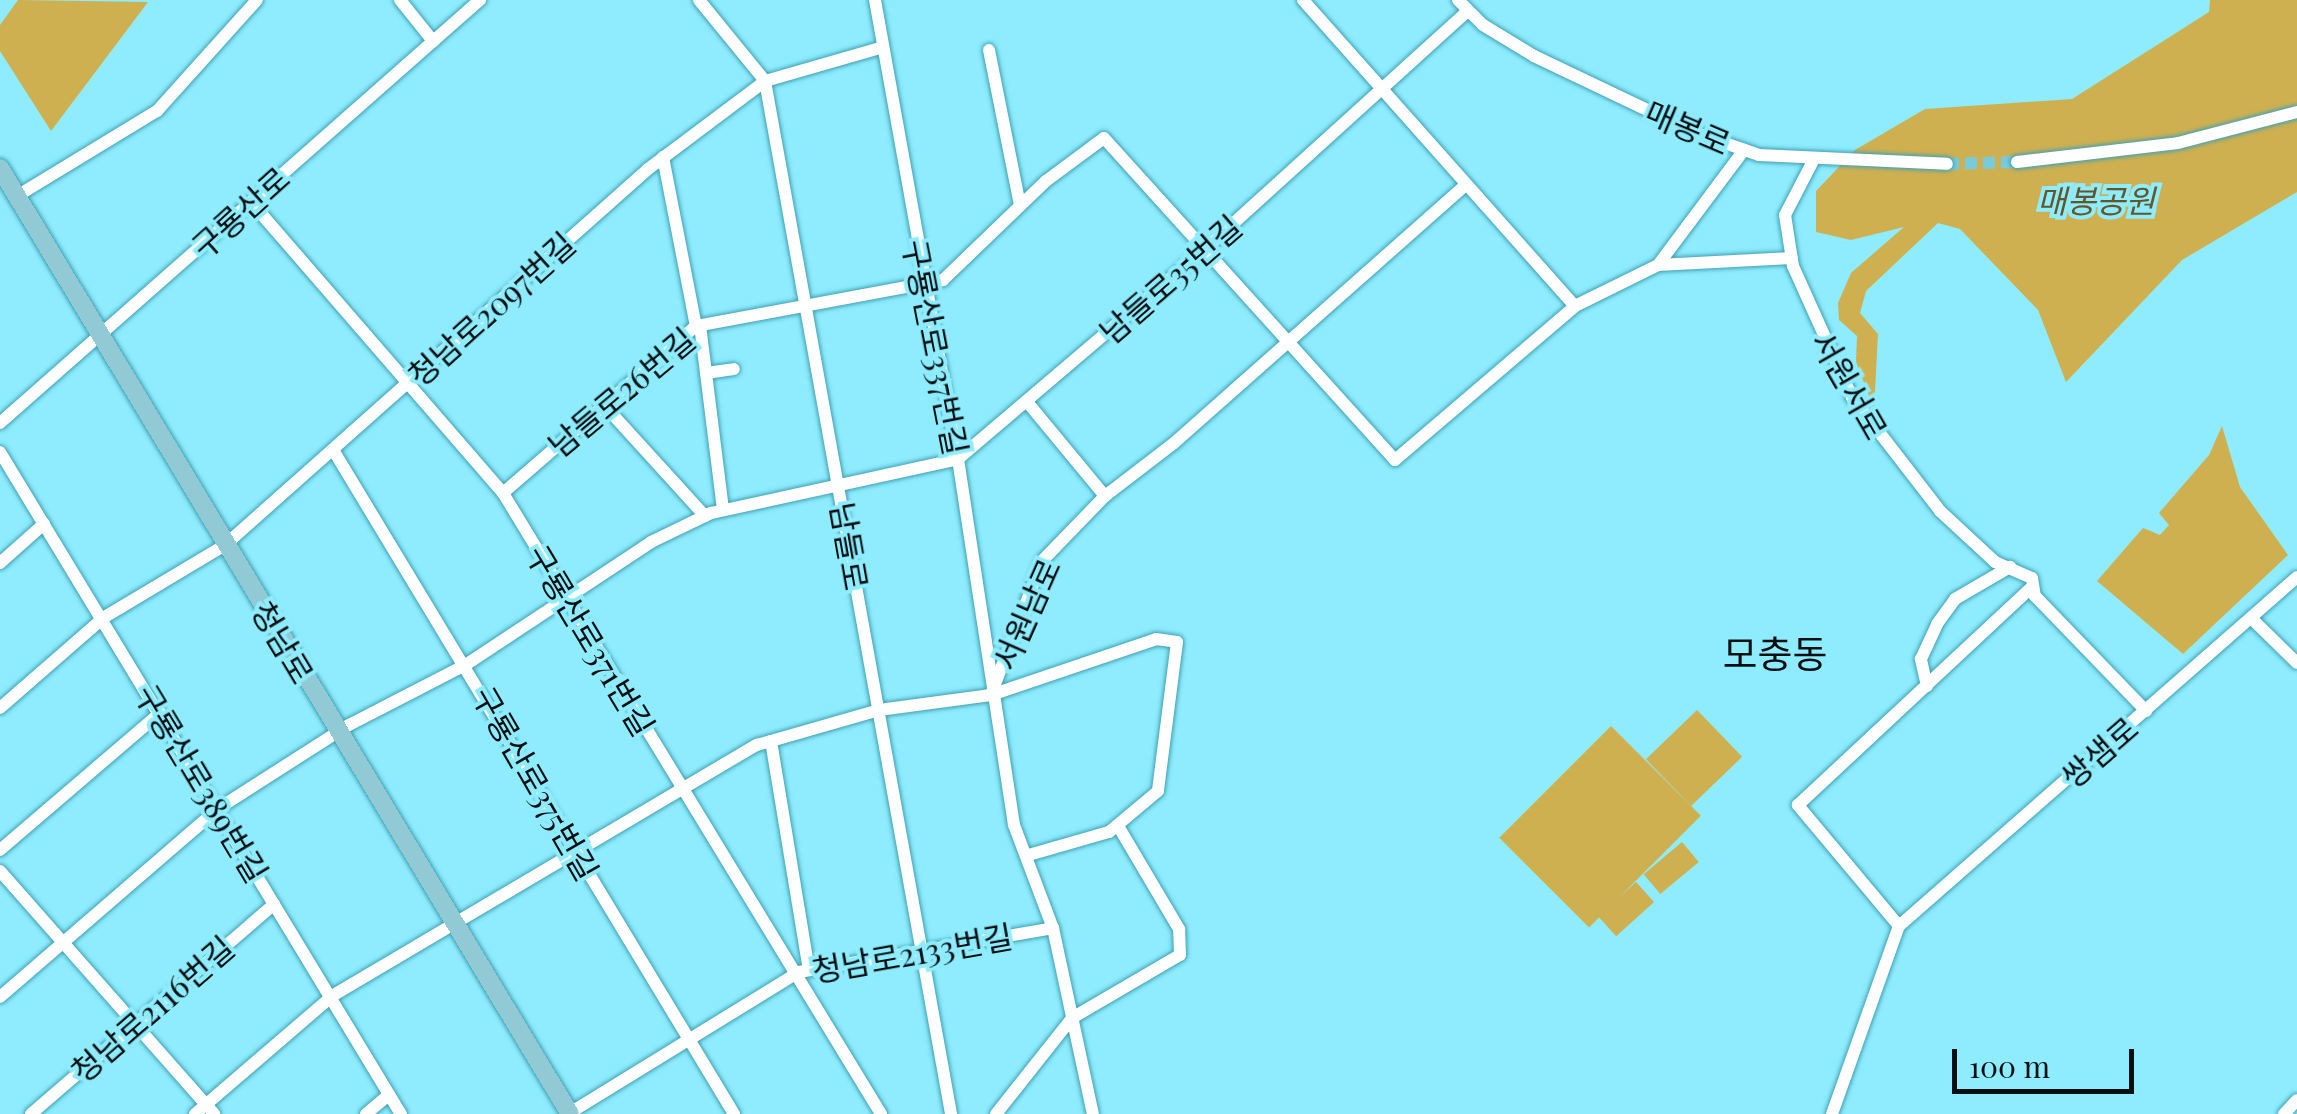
<!DOCTYPE html>
<html>
<head>
<meta charset="utf-8">
<style>
  body { margin:0 }
  #map { position:relative; width:2297px; height:1114px; overflow:hidden; background:#8eecfe; font-family:"Playfair Display","Noto Sans KR",serif }
  div>[style] { position:absolute }
  .green>* { inset:0; background:#cfb050; transform-origin:0 0 }
  .minor-tunnel>* { height:12px; margin-top:-6px; transform-origin:0; background:repeating-linear-gradient(90deg,#79cbdb 0 12px,transparent 0 18px) }
  .roads { filter:drop-shadow(0 0 2px #40a1b3) drop-shadow(0 0 2px #40a1b3) }
  .minor>* { height:12px; margin:-6px; padding:0 6px; transform-origin:6px; border-radius:6px; background:#fff }
  .major>* { height:18px; margin:-9px; padding:0 9px; transform-origin:9px; border-radius:9px; background:#91cad5 }
  span { translate:-50% -50%; white-space:nowrap; text-align:center; line-height:1.15; -webkit-text-stroke:8px #8eecfe; paint-order:stroke }
  .street-label { font-size:32px; color:#000f12 }
  .park-label { font-size:32px; color:#64562a; font-style:italic }
  .quarter-label { font-size:38px; color:#000f12 }
  .scale { position:absolute; left:1952px; top:1049px; width:182px; height:45px; box-sizing:border-box; border:5px solid #000f12; border-top:0; padding-left:12px; font-size:30px; line-height:35px; white-space:nowrap; color:#000f12; -webkit-text-stroke:8px #8eecfe; paint-order:stroke }
</style>
</head>
<body>
<div id="map">
  <div class="green">
    <i style="clip-path:polygon(18px 0,148px 2px,51px 131px,0 51px,0 25px)"></i>
    <i style="clip-path:polygon(2210px 0,2297px 0,2297px 192px,2182px 260px,2066px 382px,2038px 310px,1960px 229px,1938px 223px,1866px 291px,1860px 313px,1878px 334px,1874px 409px,1856px 362px,1857px 336px,1839px 320px,1838px 303px,1851px 273px,1904px 227px,1851px 240px,1816px 232px,1816px 191px,1855px 150px,1925px 109px,2072px 99px,2209px 12px)"></i>
    <i style="clip-path:polygon(2222px 426px,2240px 487px,2288px 555px,2183px 654px,2097px 581px,2143px 528px,2160px 535px,2169px 525px,2159px 513px,2209px 455px)"></i>
    <i style="left:1697px;top:710px;width:65px;height:71px;rotate:46deg"></i>
    <i style="left:1611px;top:726px;width:127px;height:158px;rotate:45deg"></i>
    <i style="left:1682px;top:842px;width:26px;height:50px;rotate:50deg"></i>
    <i style="left:1636px;top:882px;width:27px;height:51px;rotate:48deg"></i>
  </div>
  <div class="minor-tunnel">
    <i style="left:1947px;top:164px;width:70px;rotate:-1.6deg"></i>
  </div>
  <div class="roads">
    <div class="minor">
      <i style="left:400px;top:0;width:53px;rotate:51.2deg"></i>
      <i style="left:699px;top:0;width:104px;rotate:50.8deg"></i>
      <i style="left:765px;top:81px;width:1050px;rotate:79.79deg"></i>
      <i style="left:875px;top:0;width:466px;rotate:79.8deg"></i>
      <i style="left:958px;top:459px;width:370px;rotate:81.3deg"></i>
      <i style="left:1014px;top:825px;width:110px;rotate:69.3deg"></i>
      <i style="left:1053px;top:928px;width:190px;rotate:77.9deg"></i>
      <i style="left:1303px;top:0;width:409px;rotate:48.4deg"></i>
      <i style="left:1458px;top:0;width:35px;rotate:45deg"></i>
      <i style="left:1483px;top:25px;width:60px;rotate:31.3deg"></i>
      <i style="left:1534px;top:56px;width:176px;rotate:25.5deg"></i>
      <i style="left:1693px;top:132px;width:70px;rotate:19.2deg"></i>
      <i style="left:1759px;top:155px;width:188px;rotate:2.7deg"></i>
      <i style="left:989px;top:50px;width:158px;rotate:78.7deg"></i>
      <i style="left:663px;top:157px;width:172px;rotate:79deg"></i>
      <i style="left:1814px;top:159px;width:63px;rotate:117.4deg"></i>
      <i style="left:1785px;top:215px;width:52px;rotate:81.1deg"></i>
      <i style="left:1793px;top:266px;width:144px;rotate:65.8deg"></i>
      <i style="left:1852px;top:397px;width:144px;rotate:52.3deg"></i>
      <i style="left:1940px;top:511px;width:75px;rotate:42.8deg"></i>
      <i style="left:1995px;top:562px;width:40px;rotate:23.4deg"></i>
      <i style="left:2032px;top:578px;width:18px;rotate:81deg"></i>
      <i style="left:2035px;top:596px;width:160px;rotate:46deg"></i>
      <i style="left:2017px;top:162px;width:162px;rotate:-6.7deg"></i>
      <i style="left:2178px;top:143px;width:123px;rotate:-14.6deg"></i>
      <i style="left:17px;top:196px;width:164px;rotate:-31.3deg"></i>
      <i style="left:157px;top:111px;width:149px;rotate:-48deg"></i>
      <i style="left:251px;top:202px;width:385px;rotate:49.1deg"></i>
      <i style="left:503px;top:493px;width:727px;rotate:58.67deg"></i>
      <i style="left:1658px;top:265px;width:144px;rotate:-53.2deg"></i>
      <i style="left:700px;top:325px;width:186px;rotate:82.9deg"></i>
      <i style="left:706px;top:373px;width:28px;rotate:-8deg"></i>
      <i style="left:1028px;top:403px;width:121px;rotate:50.4deg"></i>
      <i style="left:604px;top:405px;width:150px;rotate:47.7deg"></i>
      <i style="left:0;top:423px;width:640px;rotate:-41.39deg"></i>
      <i style="left:0;top:452px;width:774px;rotate:58.8deg"></i>
      <i style="left:335px;top:453px;width:772px;rotate:58.88deg"></i>
      <i style="left:503px;top:493px;width:255px;rotate:-40.9deg"></i>
      <i style="left:696px;top:326px;width:251px;rotate:-10.5deg"></i>
      <i style="left:943px;top:280px;width:143px;rotate:-43.9deg"></i>
      <i style="left:1046px;top:181px;width:72px;rotate:-36.6deg"></i>
      <i style="left:1104px;top:138px;width:434px;rotate:47.9deg"></i>
      <i style="left:1395px;top:460px;width:237px;rotate:-40.5deg"></i>
      <i style="left:1575px;top:306px;width:93px;rotate:-26.3deg"></i>
      <i style="left:1658px;top:265px;width:134px;rotate:-3deg"></i>
      <i style="left:0;top:563px;width:59px;rotate:-41.6deg"></i>
      <i style="left:2251px;top:618px;width:64px;rotate:44.4deg"></i>
      <i style="left:1927px;top:686px;width:28px;rotate:-103deg"></i>
      <i style="left:1921px;top:659px;width:38px;rotate:-65deg"></i>
      <i style="left:1937px;top:624px;width:31px;rotate:-54deg"></i>
      <i style="left:1955px;top:599px;width:64px;rotate:-30.2deg"></i>
      <i style="left:992px;top:692px;width:140px;rotate:-69.1deg"></i>
      <i style="left:1042px;top:561px;width:91px;rotate:-45.9deg"></i>
      <i style="left:1105px;top:496px;width:87px;rotate:-37.5deg"></i>
      <i style="left:1174px;top:443px;width:387px;rotate:-41.5deg"></i>
      <i style="left:0;top:708px;width:137px;rotate:-41.1deg"></i>
      <i style="left:103px;top:618px;width:142px;rotate:-30.9deg"></i>
      <i style="left:225px;top:545px;width:566px;rotate:-41.63deg"></i>
      <i style="left:648px;top:169px;width:146px;rotate:-36.9deg"></i>
      <i style="left:765px;top:81px;width:120px;rotate:-16deg"></i>
      <i style="left:771px;top:741px;width:232px;rotate:80.6deg"></i>
      <i style="left:0;top:850px;width:211px;rotate:-40.6deg"></i>
      <i style="left:0;top:871px;width:324px;rotate:48.6deg"></i>
      <i style="left:1899px;top:926px;width:158px;rotate:-129.9deg"></i>
      <i style="left:1798px;top:805px;width:321px;rotate:-43deg"></i>
      <i style="left:0;top:997px;width:289px;rotate:-40.8deg"></i>
      <i style="left:219px;top:808px;width:154px;rotate:-32.6deg"></i>
      <i style="left:349px;top:725px;width:133px;rotate:-27.3deg"></i>
      <i style="left:467px;top:664px;width:221px;rotate:-33.5deg"></i>
      <i style="left:651px;top:542px;width:67px;rotate:-25.8deg"></i>
      <i style="left:711px;top:513px;width:253px;rotate:-12.3deg"></i>
      <i style="left:958px;top:459px;width:323px;rotate:-40.4deg"></i>
      <i style="left:1204px;top:250px;width:356px;rotate:-42.2deg"></i>
      <i style="left:31px;top:1114px;width:321px;rotate:-40.8deg"></i>
      <i style="left:195px;top:1114px;width:181px;rotate:-40.7deg"></i>
      <i style="left:332px;top:996px;width:494px;rotate:-30.6deg"></i>
      <i style="left:757px;top:745px;width:127px;rotate:-16deg"></i>
      <i style="left:879px;top:710px;width:113px;rotate:-7.6deg"></i>
      <i style="left:991px;top:695px;width:174px;rotate:-18.7deg"></i>
      <i style="left:1156px;top:639px;width:21px;rotate:8deg"></i>
      <i style="left:1177px;top:642px;width:150px;rotate:97.3deg"></i>
      <i style="left:1158px;top:791px;width:64px;rotate:140.1deg"></i>
      <i style="left:1109px;top:832px;width:83px;rotate:164deg"></i>
      <i style="left:366px;top:1114px;width:30px;rotate:-40deg"></i>
      <i style="left:568px;top:1114px;width:271px;rotate:-31.6deg"></i>
      <i style="left:799px;top:972px;width:258px;rotate:-9.8deg"></i>
      <i style="left:996px;top:1114px;width:122px;rotate:-51.6deg"></i>
      <i style="left:1072px;top:1018px;width:125px;rotate:-30.3deg"></i>
      <i style="left:1180px;top:955px;width:26px;rotate:-92deg"></i>
      <i style="left:1179px;top:929px;width:120px;rotate:-120.6deg"></i>
      <i style="left:1832px;top:1114px;width:200px;rotate:-70.4deg"></i>
      <i style="left:1899px;top:926px;width:529px;rotate:-41.25deg"></i>
      <i style="left:2284px;top:1114px;width:19px;rotate:-47deg"></i>
    </div>
    <div class="major">
      <i style="left:0;top:168px;width:1104px;rotate:58.93deg"></i>
    </div>
  </div>
  <div class="street-label">
    <span style="left:1688px;top:127px;rotate:23deg">매봉로</span>
    <span style="left:240px;top:212px;rotate:-42deg">구룡산로</span>
    <span style="left:1170px;top:279px;rotate:-41deg">남들로35번길</span>
    <span style="left:491px;top:309px;rotate:-42deg">청남로2097번길</span>
    <span style="left:936px;top:347px;rotate:79deg">구룡산로337번길</span>
    <span style="left:1850px;top:385px;rotate:60deg">서원서로</span>
    <span style="left:621px;top:392px;rotate:-40deg">남들로26번길</span>
    <span style="left:850px;top:546px;rotate:80deg">남들로</span>
    <span style="left:1026px;top:614px;rotate:-66deg">서원남로</span>
    <span style="left:591px;top:640px;rotate:59deg">구룡산로371번길</span>
    <span style="left:283px;top:642px;rotate:59deg">청남로</span>
    <span style="left:2099px;top:752px;rotate:-41deg">쌍샘로</span>
    <span style="left:202px;top:783px;rotate:59deg">구룡산로389번길</span>
    <span style="left:536px;top:783px;rotate:60deg">구룡산로375번길</span>
    <span style="left:912px;top:953px;rotate:-10deg">청남로2133번길</span>
    <span style="left:152px;top:1009px;rotate:-41deg">청남로2116번길</span>
  </div>
  <div class="park-label">
    <span style="left:2096px;top:200px">매봉공원</span>
  </div>
  <div class="quarter-label">
    <span style="left:1775px;top:653px">모충동</span>
  </div>
  <div class="scale">100 m</div>
</div>
</body>
</html>
